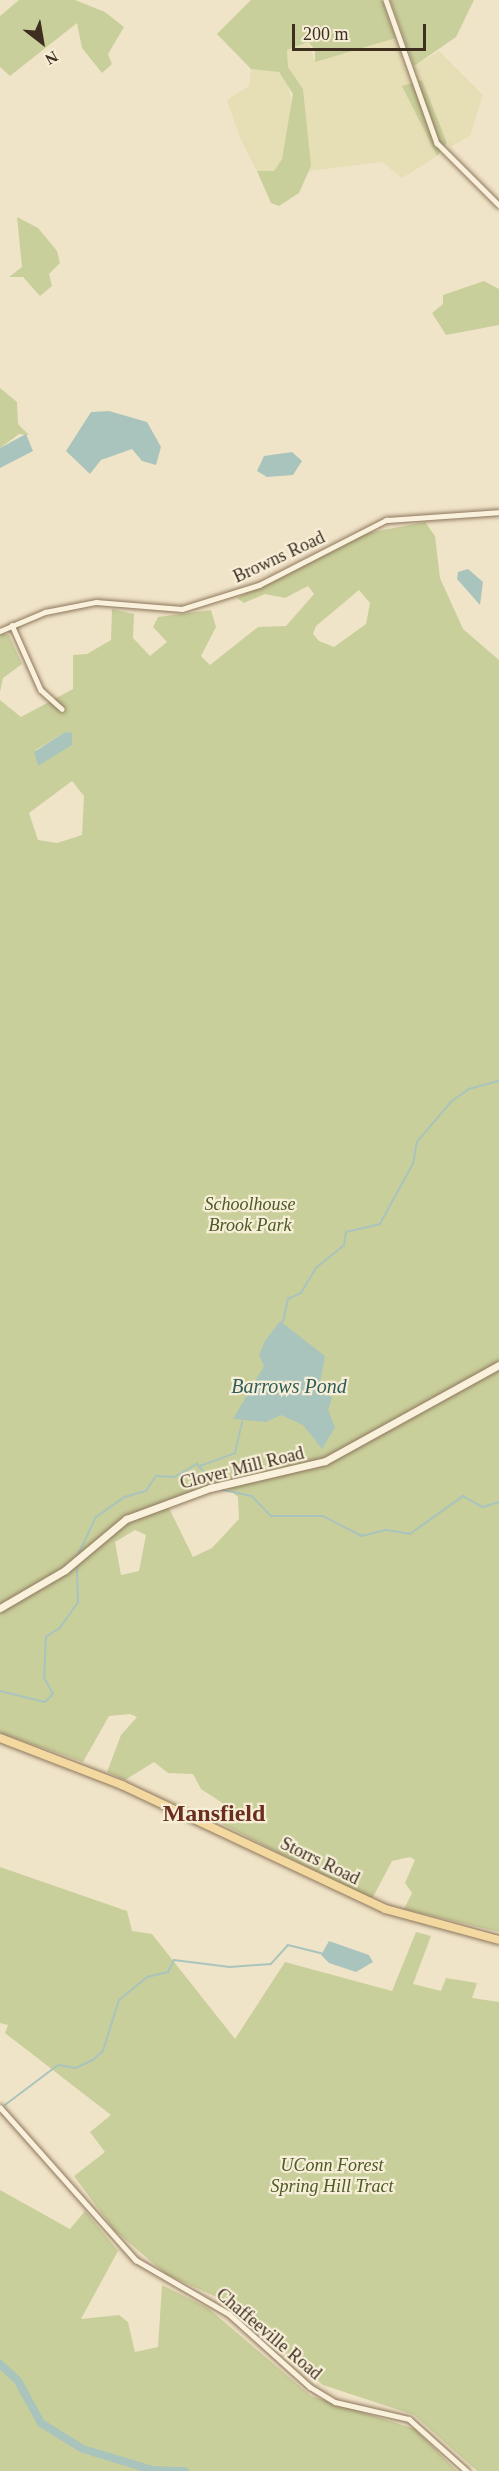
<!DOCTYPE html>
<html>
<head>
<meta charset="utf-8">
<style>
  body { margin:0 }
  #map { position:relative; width:499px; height:2471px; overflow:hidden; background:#f0e4c8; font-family:Georgia,serif }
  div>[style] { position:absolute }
  .farmland>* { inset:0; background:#e6deb5 }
  .green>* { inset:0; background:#c9cf9b }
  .water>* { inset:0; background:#a9c4bc }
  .stream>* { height:1.5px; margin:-0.75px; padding:0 0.75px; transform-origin:0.75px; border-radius:0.75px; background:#a9c4bc }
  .river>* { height:8px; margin:-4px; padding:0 4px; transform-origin:4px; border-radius:4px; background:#a9c4bc }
  .roads { filter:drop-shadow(0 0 2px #8d765c) drop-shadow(0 0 2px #8d765c) }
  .street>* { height:4.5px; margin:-2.25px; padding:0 2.25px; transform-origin:2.25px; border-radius:2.25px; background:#faf1dc }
  .secondary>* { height:7px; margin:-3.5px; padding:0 3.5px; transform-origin:3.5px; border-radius:3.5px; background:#faf1dc }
  .primary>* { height:8px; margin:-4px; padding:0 4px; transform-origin:4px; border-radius:4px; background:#f3d9a0 }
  span { translate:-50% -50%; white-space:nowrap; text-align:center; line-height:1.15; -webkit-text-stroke:4.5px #f7eed8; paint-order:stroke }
  .street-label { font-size:18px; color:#3d2e20 }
  .park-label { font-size:18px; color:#4d5a26; font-style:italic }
  .water-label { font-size:20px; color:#2f5d5a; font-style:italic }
  .district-label { font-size:24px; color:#6b2e1e; font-weight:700 }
  .north { position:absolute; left:12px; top:12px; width:60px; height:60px; -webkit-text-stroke:4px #f7eed8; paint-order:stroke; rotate:149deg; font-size:16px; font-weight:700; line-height:24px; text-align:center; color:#3d2e20 }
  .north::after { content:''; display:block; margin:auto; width:21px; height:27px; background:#3d2e20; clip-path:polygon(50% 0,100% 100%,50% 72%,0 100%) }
  .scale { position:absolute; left:292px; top:24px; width:134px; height:27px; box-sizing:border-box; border:3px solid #3d2e20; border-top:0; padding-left:8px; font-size:18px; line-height:21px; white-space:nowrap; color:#3d2e20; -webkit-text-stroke:4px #f7eed8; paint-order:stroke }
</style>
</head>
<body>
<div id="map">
  <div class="farmland">
    <i style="clip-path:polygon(396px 38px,404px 65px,414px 66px,439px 51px,483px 95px,470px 136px,450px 147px,417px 84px,403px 86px,437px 156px,402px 178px,382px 162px,309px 171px,304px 97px,288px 67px,287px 50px,308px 42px,315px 61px)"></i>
    <i style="clip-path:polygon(272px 68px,287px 80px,293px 109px,282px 159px,274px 171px,265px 173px,257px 171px,239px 135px,227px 100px,249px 86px,251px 69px)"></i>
  </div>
  <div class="green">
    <i style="clip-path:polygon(19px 0,75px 0,105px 12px,124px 27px,108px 54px,112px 64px,102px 73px,82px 48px,77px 23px,10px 76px,0 67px,0 16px)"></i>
    <i style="clip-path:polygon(251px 0,382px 0,396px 38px,315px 62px,315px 50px,308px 42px,287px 50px,288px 67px,303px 89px,311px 166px,299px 193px,279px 206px,271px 203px,257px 171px,274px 171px,282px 159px,293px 94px,279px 72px,251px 69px,217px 34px)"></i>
    <i style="clip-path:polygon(390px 0,474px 0,456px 37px,414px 66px)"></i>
    <i style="clip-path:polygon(422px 80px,447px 143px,437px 156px,402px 86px)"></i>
    <i style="clip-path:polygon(17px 217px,38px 228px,57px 251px,60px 263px,49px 274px,52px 286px,40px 296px,23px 277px,9px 277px,22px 267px)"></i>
    <i style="clip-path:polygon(484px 281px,499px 289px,499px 325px,446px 335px,432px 313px,443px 304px,443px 295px)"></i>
    <i style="clip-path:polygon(0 388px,17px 402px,18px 424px,29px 435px,19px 434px,0 448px)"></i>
    <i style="clip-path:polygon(evenodd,425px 522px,435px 536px,440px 578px,463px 629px,499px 660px,499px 1932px,404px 1909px,412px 1893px,405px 1883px,415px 1860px,410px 1857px,392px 1861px,373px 1897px,366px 1897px,222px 1824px,224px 1804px,201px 1789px,193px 1774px,168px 1773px,154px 1762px,125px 1780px,107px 1772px,121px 1735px,137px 1717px,130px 1714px,109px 1716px,83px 1762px,0 1733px,0 700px,21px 717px,73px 689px,73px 655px,87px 654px,111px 640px,112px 609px,134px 614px,133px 638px,150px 656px,167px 642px,153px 627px,158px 617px,211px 610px,216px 627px,201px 656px,210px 665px,258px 627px,286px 626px,314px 594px,308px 586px,285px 598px,265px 594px,244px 603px,237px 598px,362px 534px,425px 522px,359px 590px,370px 603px,366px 624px,334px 647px,319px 641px,313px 634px,316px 626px,359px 590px,425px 522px,65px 732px,72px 739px,38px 766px,36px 750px,65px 732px,425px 522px,72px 781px,84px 796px,82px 835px,57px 843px,38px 840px,29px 813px,72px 781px,425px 522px,220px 1482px,238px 1497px,239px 1519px,212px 1548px,193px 1557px,168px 1506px,220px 1482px,425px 522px,135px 1530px,146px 1535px,139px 1571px,121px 1575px,115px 1542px,135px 1530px)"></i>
    <i style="clip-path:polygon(0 633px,9px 635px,22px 664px,3px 678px,0 692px)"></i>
    <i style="clip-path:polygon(0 1867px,127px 1911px,132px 1931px,152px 1934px,235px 2039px,285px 1962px,392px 1991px,416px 1932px,431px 1936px,413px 1984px,441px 1991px,446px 1978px,477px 1983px,472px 1998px,499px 2002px,499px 2471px,477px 2471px,414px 2415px,323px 2385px,216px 2297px,166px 2274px,114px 2230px,74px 2176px,105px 2152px,90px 2132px,111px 2115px,5px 2033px,8px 2025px,0 2023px)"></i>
    <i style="clip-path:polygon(0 2190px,70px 2229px,85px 2211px,118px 2251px,81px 2319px,119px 2315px,128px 2322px,135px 2352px,158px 2347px,162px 2285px,208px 2308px,311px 2396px,415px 2429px,457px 2471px,0 2471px)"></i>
  </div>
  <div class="water">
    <i style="clip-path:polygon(109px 411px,147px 422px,161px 447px,156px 465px,142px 461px,132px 449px,101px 460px,90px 474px,66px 451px,91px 412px)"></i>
    <i style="clip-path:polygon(26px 434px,33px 451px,0 468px,0 448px)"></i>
    <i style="clip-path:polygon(292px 452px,302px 461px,293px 475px,267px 477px,257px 471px,264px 456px)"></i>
    <i style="clip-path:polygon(468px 569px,483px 582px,480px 605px,457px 579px,458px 572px)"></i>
    <i style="clip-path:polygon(65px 732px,72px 733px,72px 745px,38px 766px,34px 752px)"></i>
    <i style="clip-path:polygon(280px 1321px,325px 1356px,320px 1383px,332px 1398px,328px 1410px,335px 1427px,322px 1449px,303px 1425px,281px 1415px,266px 1422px,233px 1419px,264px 1366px,259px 1355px,265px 1341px)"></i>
    <i style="clip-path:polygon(329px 1941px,369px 1955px,373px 1962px,356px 1972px,329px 1963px,321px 1955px)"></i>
  </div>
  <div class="stream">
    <i style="left:283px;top:1322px;width:24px;rotate:-78deg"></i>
    <i style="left:288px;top:1299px;width:14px;rotate:-25deg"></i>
    <i style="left:301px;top:1293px;width:29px;rotate:-59deg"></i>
    <i style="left:316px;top:1268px;width:36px;rotate:-39deg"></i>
    <i style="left:344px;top:1245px;width:13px;rotate:-81deg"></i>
    <i style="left:346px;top:1232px;width:35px;rotate:-13deg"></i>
    <i style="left:380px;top:1224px;width:68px;rotate:-61.2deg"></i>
    <i style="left:413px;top:1164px;width:22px;rotate:-80deg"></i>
    <i style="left:417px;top:1142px;width:54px;rotate:-49.5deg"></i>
    <i style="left:452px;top:1101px;width:21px;rotate:-35deg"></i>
    <i style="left:469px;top:1089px;width:31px;rotate:-15deg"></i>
    <i style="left:200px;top:1466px;width:37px;rotate:-20deg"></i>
    <i style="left:235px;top:1453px;width:32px;rotate:-77deg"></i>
    <i style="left:219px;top:1489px;width:34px;rotate:12deg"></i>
    <i style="left:252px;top:1496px;width:28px;rotate:46deg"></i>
    <i style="left:271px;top:1516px;width:52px"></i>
    <i style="left:323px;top:1516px;width:44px;rotate:27.1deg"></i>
    <i style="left:362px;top:1536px;width:25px;rotate:-14deg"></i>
    <i style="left:386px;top:1530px;width:24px;rotate:9deg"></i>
    <i style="left:410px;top:1534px;width:65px;rotate:-35.6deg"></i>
    <i style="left:463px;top:1496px;width:23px;rotate:29deg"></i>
    <i style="left:483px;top:1507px;width:17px;rotate:-17deg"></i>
    <i style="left:77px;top:1557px;width:44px;rotate:-64.6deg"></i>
    <i style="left:96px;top:1517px;width:35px;rotate:-35deg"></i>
    <i style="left:125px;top:1497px;width:22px;rotate:-16deg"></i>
    <i style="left:146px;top:1491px;width:18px;rotate:-56deg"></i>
    <i style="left:156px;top:1476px;width:19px;rotate:3deg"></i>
    <i style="left:175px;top:1477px;width:26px;rotate:-31deg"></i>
    <i style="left:197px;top:1464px;width:26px;rotate:47deg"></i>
    <i style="left:0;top:1691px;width:46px;rotate:13.7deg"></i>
    <i style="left:45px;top:1702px;width:11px;rotate:-45deg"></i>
    <i style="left:53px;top:1694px;width:18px;rotate:-119deg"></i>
    <i style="left:44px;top:1678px;width:41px;rotate:-87.2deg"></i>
    <i style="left:46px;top:1637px;width:17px;rotate:-33deg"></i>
    <i style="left:60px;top:1628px;width:32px;rotate:-55deg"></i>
    <i style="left:78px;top:1602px;width:38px;rotate:-92deg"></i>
    <i style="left:5px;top:2105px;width:66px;rotate:-37deg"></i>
    <i style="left:58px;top:2065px;width:18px;rotate:9deg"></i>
    <i style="left:76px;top:2068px;width:19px;rotate:-25deg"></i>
    <i style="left:93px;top:2060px;width:13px;rotate:-42deg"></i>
    <i style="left:103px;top:2051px;width:53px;rotate:-72.6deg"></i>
    <i style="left:119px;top:2000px;width:36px;rotate:-39deg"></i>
    <i style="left:147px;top:1977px;width:22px;rotate:-13deg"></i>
    <i style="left:168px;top:1972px;width:13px;rotate:-63deg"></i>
    <i style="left:174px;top:1960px;width:56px;rotate:7.1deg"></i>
    <i style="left:230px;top:1967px;width:41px;rotate:-4.2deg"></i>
    <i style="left:271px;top:1964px;width:25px;rotate:-48deg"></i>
    <i style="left:288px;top:1945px;width:34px;rotate:14deg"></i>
  </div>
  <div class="river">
    <i style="left:0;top:2364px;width:25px;rotate:43deg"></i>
    <i style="left:18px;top:2381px;width:48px;rotate:61.3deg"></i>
    <i style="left:41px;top:2423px;width:49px;rotate:31.8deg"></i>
    <i style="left:83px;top:2449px;width:72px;rotate:16.9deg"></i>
    <i style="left:152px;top:2470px;width:33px;rotate:2deg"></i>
  </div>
  <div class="roads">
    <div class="street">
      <i style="left:386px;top:0;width:152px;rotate:70.4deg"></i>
      <i style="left:437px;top:143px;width:88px;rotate:45deg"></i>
      <i style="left:12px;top:625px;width:71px;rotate:66deg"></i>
      <i style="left:41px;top:690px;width:28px;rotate:42deg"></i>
      <i style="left:0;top:631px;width:49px;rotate:-22.9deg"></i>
      <i style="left:45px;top:612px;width:52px;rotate:-11.1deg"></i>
      <i style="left:96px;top:602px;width:86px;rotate:4.7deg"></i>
      <i style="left:182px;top:609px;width:81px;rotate:-17.3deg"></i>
      <i style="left:259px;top:585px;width:143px;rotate:-27.1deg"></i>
      <i style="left:386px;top:520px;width:113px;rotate:-4deg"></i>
      <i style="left:0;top:2107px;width:205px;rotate:48.4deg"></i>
      <i style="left:136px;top:2260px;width:108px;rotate:30.1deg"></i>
      <i style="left:229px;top:2314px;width:109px;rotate:42deg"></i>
      <i style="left:310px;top:2387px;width:29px;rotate:31deg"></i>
      <i style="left:335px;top:2402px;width:76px;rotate:12.9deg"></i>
      <i style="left:409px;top:2419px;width:78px;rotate:41.9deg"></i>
    </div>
    <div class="secondary">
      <i style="left:0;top:1608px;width:75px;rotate:-30.3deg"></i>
      <i style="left:65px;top:1570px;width:80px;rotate:-39.9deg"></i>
      <i style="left:126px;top:1519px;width:90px;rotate:-20.3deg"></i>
      <i style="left:210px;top:1488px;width:118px;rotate:-13.2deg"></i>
      <i style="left:325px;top:1461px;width:199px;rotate:-28.9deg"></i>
    </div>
    <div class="primary">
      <i style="left:0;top:1738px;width:131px;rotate:21.1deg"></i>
      <i style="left:122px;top:1785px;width:291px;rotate:25.2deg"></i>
      <i style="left:385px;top:1909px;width:118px;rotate:15.2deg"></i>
    </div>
  </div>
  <div class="street-label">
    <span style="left:279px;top:557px;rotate:-25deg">Browns Road</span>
    <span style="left:242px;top:1468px;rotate:-14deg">Clover Mill Road</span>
    <span style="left:320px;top:1861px;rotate:26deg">Storrs Road</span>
    <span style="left:269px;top:2334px;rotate:40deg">Chaffeeville Road</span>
  </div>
  <div class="park-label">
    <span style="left:250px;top:1215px">Schoolhouse<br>Brook Park</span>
    <span style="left:332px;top:2176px">UConn Forest<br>Spring Hill Tract</span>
  </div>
  <div class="water-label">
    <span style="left:289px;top:1386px">Barrows Pond</span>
  </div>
  <div class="district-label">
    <span style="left:214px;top:1814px">Mansfield</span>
  </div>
  <div class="north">N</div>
  <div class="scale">200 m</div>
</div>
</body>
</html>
